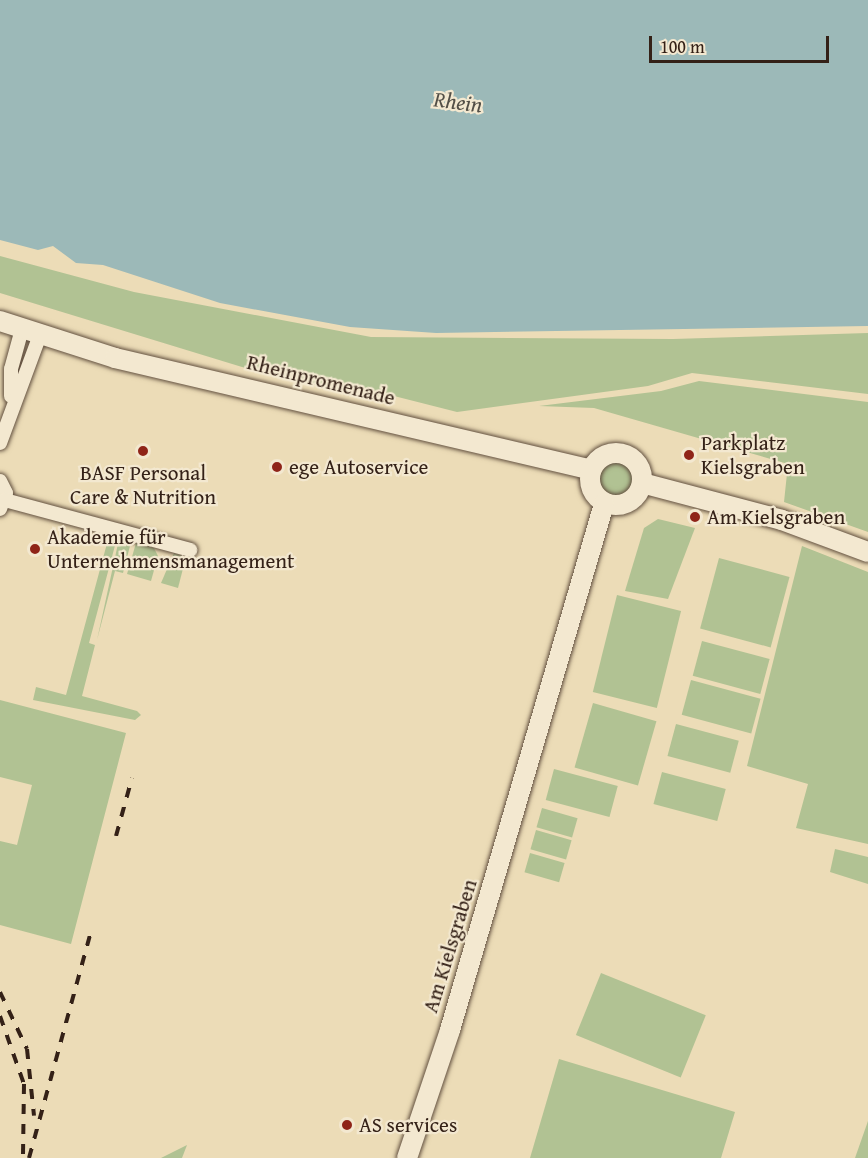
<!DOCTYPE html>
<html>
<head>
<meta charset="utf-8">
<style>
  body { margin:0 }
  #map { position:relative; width:868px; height:1158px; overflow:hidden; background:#ecdcb7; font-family:"Gentium Book Plus",serif }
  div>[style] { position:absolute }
  .green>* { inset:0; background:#b1c293; transform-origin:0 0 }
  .round { border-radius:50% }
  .water>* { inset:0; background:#9cb9b8 }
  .roads { filter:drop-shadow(0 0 2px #62503f) drop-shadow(0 0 2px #62503f) }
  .street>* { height:14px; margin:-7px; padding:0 7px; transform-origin:7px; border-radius:7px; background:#f3e8d0 }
  .secondary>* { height:20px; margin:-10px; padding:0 10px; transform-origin:10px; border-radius:10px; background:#f3e8d0 }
  .secondary>.ring { margin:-10px; padding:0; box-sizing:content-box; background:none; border:20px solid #f3e8d0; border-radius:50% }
  .rail>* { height:4px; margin-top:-2px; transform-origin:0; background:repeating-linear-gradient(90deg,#342117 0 10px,transparent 0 20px) }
  .dots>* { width:16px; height:16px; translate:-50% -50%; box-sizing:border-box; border:3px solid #f3e8d0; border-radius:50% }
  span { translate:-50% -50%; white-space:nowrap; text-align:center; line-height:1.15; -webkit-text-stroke:4.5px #f3e8d0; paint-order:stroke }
  .street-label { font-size:21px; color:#342117 }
  .poi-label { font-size:21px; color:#342117 }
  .left { translate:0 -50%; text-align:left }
  .water-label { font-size:22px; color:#534f47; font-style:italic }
  .scale { position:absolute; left:649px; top:36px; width:180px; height:27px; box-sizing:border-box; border:3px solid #342117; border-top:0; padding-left:8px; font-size:18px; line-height:21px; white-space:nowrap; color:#342117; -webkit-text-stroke:4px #f3e8d0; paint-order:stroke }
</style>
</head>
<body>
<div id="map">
  <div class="green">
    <i style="clip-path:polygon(0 256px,134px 292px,371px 337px,673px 339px,868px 333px,868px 394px,692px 373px,648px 386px,457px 412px,394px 396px,356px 395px,242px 367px,0 293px)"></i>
    <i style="clip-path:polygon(699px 381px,868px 402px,868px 532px,784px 502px,788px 464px,594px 408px,539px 406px,661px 391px)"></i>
    <i class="round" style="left:598px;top:462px;width:36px;height:36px"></i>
    <i style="clip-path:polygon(658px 519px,695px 528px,668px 599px,625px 591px,644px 528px)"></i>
    <i style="clip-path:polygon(109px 536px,117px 538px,89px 643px,95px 645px,82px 696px,137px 711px,141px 715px,135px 720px,33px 700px,36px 687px,66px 695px)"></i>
    <i style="clip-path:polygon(119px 539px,131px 542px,123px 573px,115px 571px,97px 640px)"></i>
    <i style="clip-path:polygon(136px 543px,154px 548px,158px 556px,151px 581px,127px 574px)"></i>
    <i style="clip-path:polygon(802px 546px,868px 572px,868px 844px,796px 828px,808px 784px,747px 766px)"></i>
    <i style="clip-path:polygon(174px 553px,186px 557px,178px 588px,161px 583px)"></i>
    <i style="left:719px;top:558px;width:73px;height:73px;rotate:15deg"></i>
    <i style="left:617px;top:595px;width:66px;height:100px;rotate:14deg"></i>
    <i style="left:702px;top:641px;width:70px;height:36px;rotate:15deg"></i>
    <i style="left:691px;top:680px;width:72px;height:36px;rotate:15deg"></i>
    <i style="clip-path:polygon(0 700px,126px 733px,71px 944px,0 925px,0 841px,17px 845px,32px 785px,0 777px)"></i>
    <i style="left:593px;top:703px;width:66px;height:67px;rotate:16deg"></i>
    <i style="left:676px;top:724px;width:65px;height:33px;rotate:15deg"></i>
    <i style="left:554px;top:769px;width:66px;height:32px;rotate:15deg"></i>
    <i style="left:662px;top:772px;width:66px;height:33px;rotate:15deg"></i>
    <i style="left:542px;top:808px;width:37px;height:20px;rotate:16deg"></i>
    <i style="left:536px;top:830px;width:37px;height:20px;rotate:16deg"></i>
    <i style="clip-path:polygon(835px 849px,868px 857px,868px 884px,830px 872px)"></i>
    <i style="left:530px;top:853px;width:36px;height:20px;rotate:16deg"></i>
    <i style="left:601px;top:973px;width:113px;height:67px;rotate:22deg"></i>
    <i style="clip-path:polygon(559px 1059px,735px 1112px,721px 1158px,530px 1158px)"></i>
    <i style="clip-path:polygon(868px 1121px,868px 1158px,855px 1158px)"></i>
    <i style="clip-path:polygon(187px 1145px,182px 1158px,161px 1158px)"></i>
  </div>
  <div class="water">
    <i style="clip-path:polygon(0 0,868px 0,868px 326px,436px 333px,350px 327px,220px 303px,103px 265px,76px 263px,53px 246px,38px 250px,0 240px)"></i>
  </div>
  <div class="roads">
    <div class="street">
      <i style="left:11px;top:396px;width:27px;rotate:-90deg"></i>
      <i style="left:11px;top:369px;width:41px;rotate:-74.6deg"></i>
      <i style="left:0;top:443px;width:115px;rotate:-69.7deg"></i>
      <i style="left:0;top:481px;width:13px;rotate:63deg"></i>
      <i style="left:6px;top:493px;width:17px;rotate:111deg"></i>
      <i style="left:5px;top:500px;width:192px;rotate:15.1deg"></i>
    </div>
    <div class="secondary">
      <i style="left:0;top:321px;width:121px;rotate:17.8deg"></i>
      <i style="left:115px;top:358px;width:489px;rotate:13.2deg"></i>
      <i class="ring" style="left:590px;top:453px;width:32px;height:32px"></i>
      <i style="left:642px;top:483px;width:145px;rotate:14.8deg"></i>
      <i style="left:782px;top:520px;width:92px;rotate:20.4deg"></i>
      <i style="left:407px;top:1158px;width:135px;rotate:-71.4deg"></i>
      <i style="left:450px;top:1030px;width:548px;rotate:-73.68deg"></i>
    </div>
  </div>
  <div class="rail">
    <i style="left:116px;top:836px;width:60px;rotate:-74.6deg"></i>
    <i style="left:0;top:992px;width:63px;rotate:64.7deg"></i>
    <i style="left:27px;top:1049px;width:67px;rotate:84deg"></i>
    <i style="left:0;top:1016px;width:72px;rotate:70.6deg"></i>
    <i style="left:24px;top:1084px;width:71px;rotate:90.8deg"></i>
    <i style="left:29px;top:1158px;width:239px;rotate:-74.7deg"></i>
  </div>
  <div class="dots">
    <i style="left:143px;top:451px;background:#8f2418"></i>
    <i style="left:689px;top:455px;background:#8f2418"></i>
    <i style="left:277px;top:467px;background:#8f2418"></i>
    <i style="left:695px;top:517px;background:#8f2418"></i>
    <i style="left:35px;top:549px;background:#8f2418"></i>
    <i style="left:347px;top:1125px;background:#8f2418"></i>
  </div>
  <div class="street-label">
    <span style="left:321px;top:380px;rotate:14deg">Rheinpromenade</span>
    <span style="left:450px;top:946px;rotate:-73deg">Am Kielsgraben</span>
  </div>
  <div class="poi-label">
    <span class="left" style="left:701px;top:455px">Parkplatz<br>Kielsgraben</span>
    <span class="left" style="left:289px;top:467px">ege Autoservice</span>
    <span style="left:143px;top:485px">BASF Personal<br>Care &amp; Nutrition</span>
    <span class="left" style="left:707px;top:517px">Am Kielsgraben</span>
    <span class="left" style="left:47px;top:549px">Akademie für<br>Unternehmensmanagement</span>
    <span class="left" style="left:359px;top:1125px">AS services</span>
  </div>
  <div class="water-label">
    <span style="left:458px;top:102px;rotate:7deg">Rhein</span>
  </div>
  <div class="scale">100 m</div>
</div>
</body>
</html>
